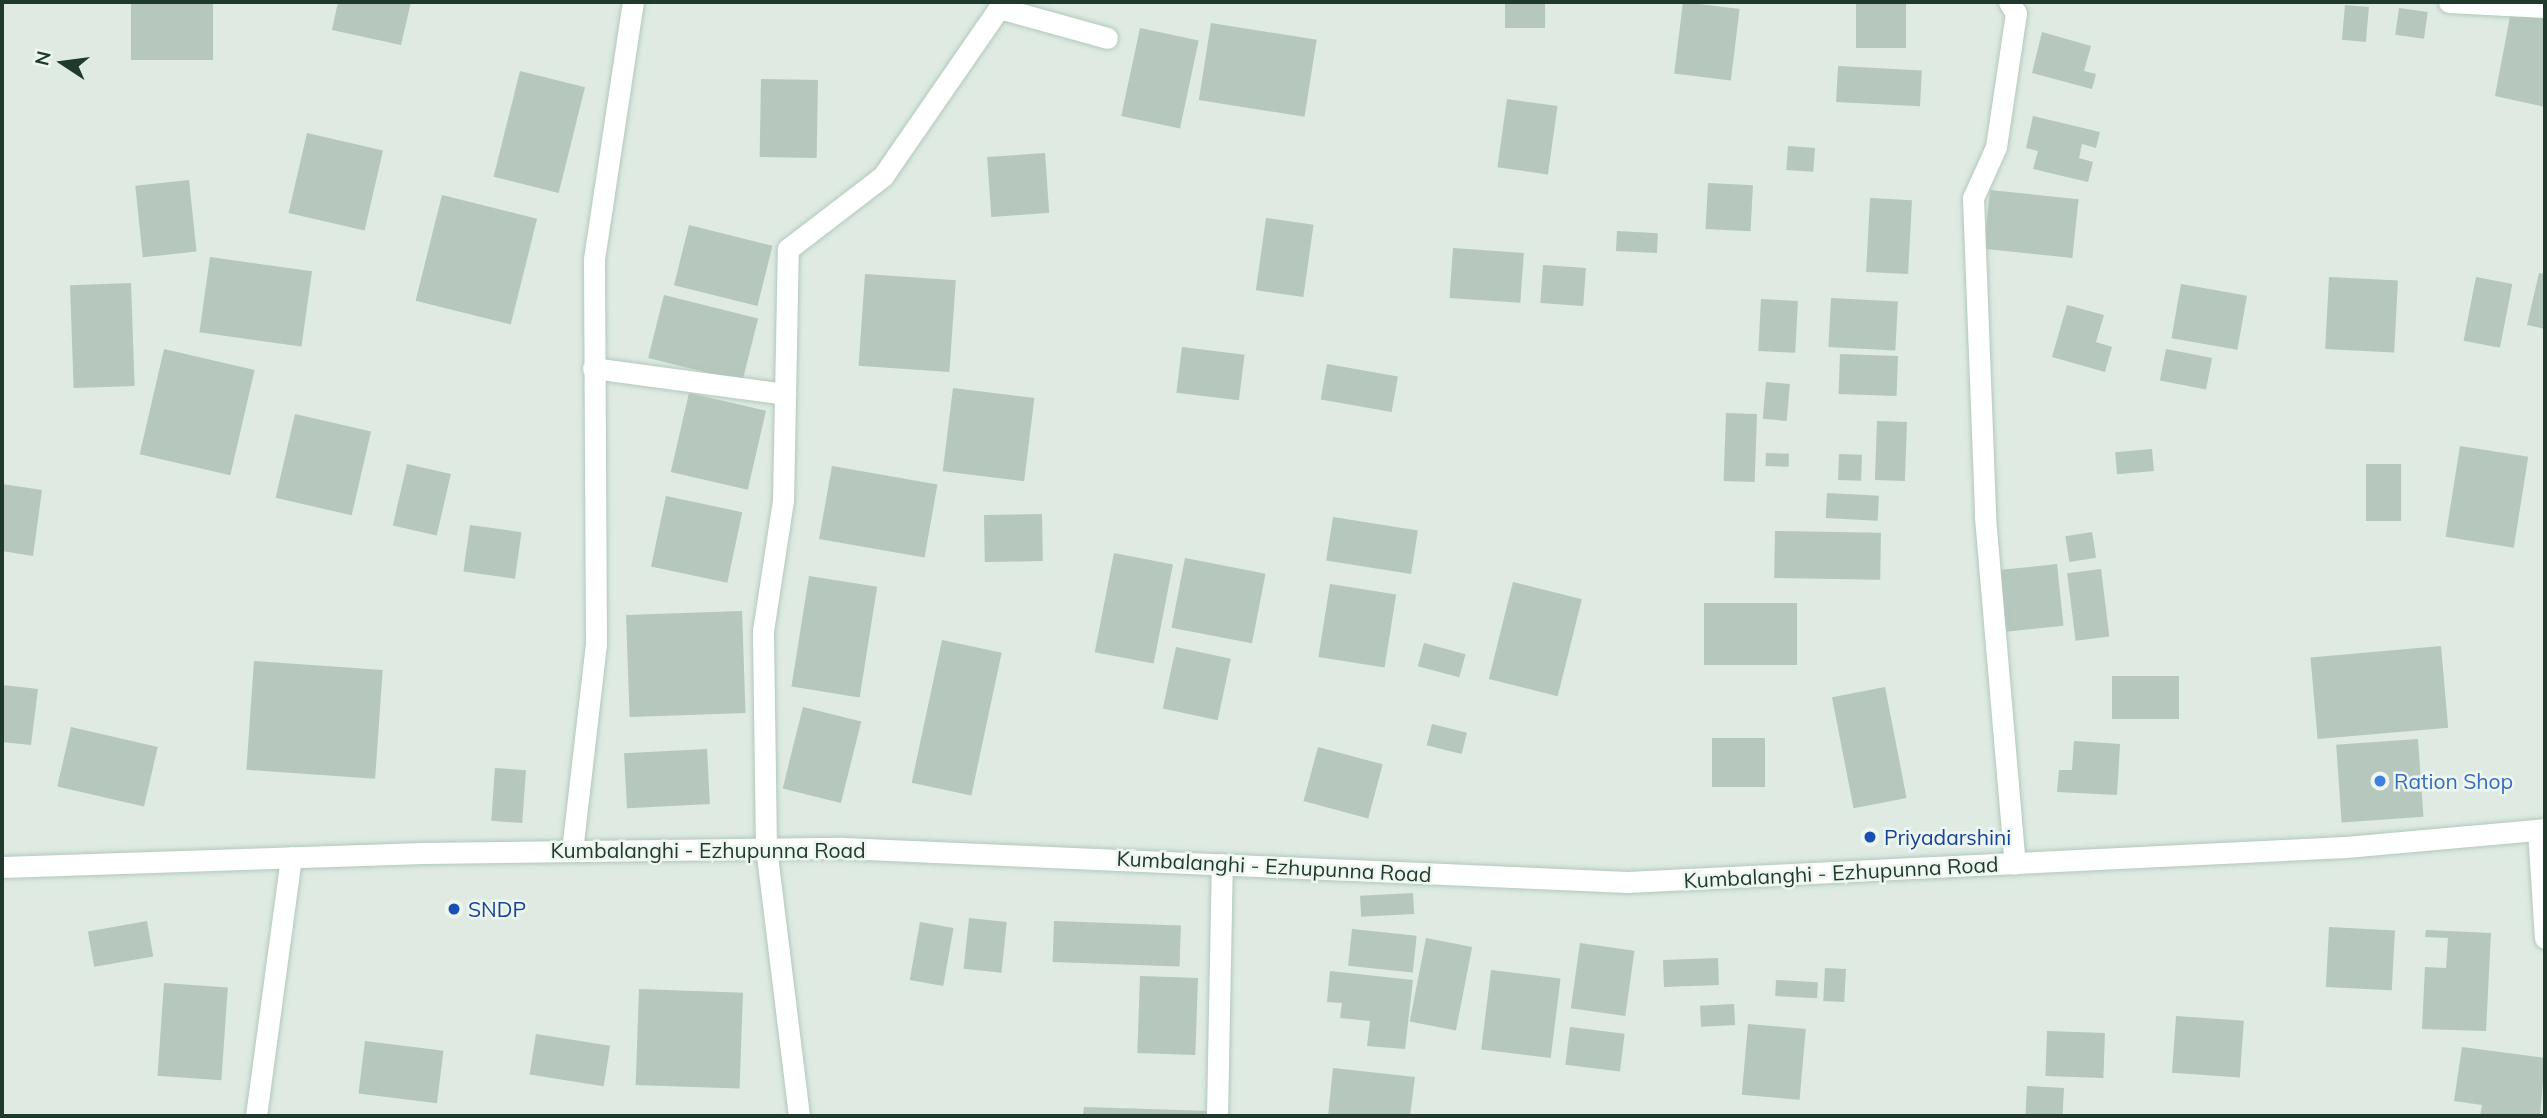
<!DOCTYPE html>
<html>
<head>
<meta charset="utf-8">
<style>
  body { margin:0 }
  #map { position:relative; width:2547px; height:1118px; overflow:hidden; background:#deeae2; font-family:Mulish,sans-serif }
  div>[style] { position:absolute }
  .building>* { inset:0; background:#b6c7bd; transform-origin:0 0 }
  .roads { filter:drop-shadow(0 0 2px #b1c9bb) drop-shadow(0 0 2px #b1c9bb) }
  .minor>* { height:21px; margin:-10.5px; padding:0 10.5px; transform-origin:10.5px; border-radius:10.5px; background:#fff }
  .secondary>* { height:21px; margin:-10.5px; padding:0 10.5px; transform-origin:10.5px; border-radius:10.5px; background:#fff }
  .dots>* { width:19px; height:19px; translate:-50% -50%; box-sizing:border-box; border:4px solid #eef6f0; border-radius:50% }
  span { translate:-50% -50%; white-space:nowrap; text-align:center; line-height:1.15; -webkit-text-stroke:5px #eef6f0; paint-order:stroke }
  .shop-label { font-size:21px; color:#366cbe }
  .left { translate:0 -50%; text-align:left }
  .transit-label { font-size:21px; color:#164399 }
  .street-label { font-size:21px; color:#1f392d }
  .frame { position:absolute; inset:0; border:4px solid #1f392d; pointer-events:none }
  .north { position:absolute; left:28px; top:28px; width:70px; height:70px; -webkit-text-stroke:5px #eef6f0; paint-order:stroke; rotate:283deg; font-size:19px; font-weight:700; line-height:28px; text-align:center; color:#1f392d }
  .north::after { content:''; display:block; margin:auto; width:24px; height:32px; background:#1f392d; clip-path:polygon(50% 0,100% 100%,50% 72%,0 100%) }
</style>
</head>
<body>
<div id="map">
  <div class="building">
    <i style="left:131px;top:2px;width:82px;height:58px"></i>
    <i style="clip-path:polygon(338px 2px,411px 2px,401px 45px,332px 30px)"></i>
    <i style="left:1505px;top:2px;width:40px;height:26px"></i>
    <i style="left:1683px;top:2px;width:57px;height:72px;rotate:7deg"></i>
    <i style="left:1856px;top:2px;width:50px;height:46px"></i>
    <i style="left:2345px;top:5px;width:24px;height:35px;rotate:5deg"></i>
    <i style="left:2399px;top:8px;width:29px;height:27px;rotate:8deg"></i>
    <i style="clip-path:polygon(2511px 11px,2545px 17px,2545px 107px,2495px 96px)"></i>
    <i style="left:1211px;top:23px;width:107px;height:78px;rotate:9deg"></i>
    <i style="left:1140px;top:28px;width:60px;height:90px;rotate:12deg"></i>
    <i style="clip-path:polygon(2042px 32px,2091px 46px,2084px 71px,2096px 74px,2092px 89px,2032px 73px)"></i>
    <i style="left:1838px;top:66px;width:84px;height:36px;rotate:3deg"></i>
    <i style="left:520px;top:71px;width:67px;height:109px;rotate:14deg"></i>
    <i style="left:761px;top:79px;width:57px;height:78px;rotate:1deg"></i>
    <i style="left:1507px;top:99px;width:51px;height:69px;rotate:8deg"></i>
    <i style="clip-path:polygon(2033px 116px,2100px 132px,2096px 148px,2082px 144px,2079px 158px,2093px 162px,2088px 182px,2033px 169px,2038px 151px,2026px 148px)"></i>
    <i style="left:307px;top:133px;width:78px;height:82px;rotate:13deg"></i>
    <i style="left:1788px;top:146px;width:27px;height:24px;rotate:4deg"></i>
    <i style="left:1045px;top:153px;width:60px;height:58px;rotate:86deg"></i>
    <i style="left:189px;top:180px;width:72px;height:54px;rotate:84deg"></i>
    <i style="left:1708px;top:183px;width:45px;height:46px;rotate:3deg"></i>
    <i style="left:1990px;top:190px;width:89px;height:59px;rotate:6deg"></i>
    <i style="left:442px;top:195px;width:98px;height:109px;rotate:14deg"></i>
    <i style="left:1870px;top:198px;width:42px;height:74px;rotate:3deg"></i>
    <i style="left:1266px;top:218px;width:48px;height:73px;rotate:8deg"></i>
    <i style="left:689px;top:225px;width:86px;height:62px;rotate:14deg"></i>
    <i style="left:1617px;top:231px;width:41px;height:20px;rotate:3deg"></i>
    <i style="left:1453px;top:248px;width:71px;height:50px;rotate:4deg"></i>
    <i style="left:210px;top:257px;width:103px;height:76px;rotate:8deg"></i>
    <i style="left:1543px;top:265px;width:43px;height:38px;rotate:4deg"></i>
    <i style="clip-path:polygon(2539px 273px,2545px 274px,2545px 329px,2527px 325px)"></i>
    <i style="left:865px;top:274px;width:91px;height:92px;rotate:4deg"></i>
    <i style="left:2329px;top:277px;width:69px;height:72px;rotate:3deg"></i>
    <i style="left:2476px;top:277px;width:37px;height:65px;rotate:11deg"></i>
    <i style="left:131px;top:283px;width:103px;height:61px;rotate:88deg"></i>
    <i style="left:2181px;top:284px;width:67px;height:55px;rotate:10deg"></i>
    <i style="left:664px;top:295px;width:97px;height:65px;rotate:14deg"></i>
    <i style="left:1831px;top:298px;width:67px;height:49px;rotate:3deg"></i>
    <i style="left:1761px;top:299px;width:37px;height:52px;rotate:3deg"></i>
    <i style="clip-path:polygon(2067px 305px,2104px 315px,2096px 342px,2112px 347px,2105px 372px,2052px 357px)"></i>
    <i style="left:1182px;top:347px;width:63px;height:46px;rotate:7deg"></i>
    <i style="left:164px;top:349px;width:93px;height:108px;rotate:13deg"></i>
    <i style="left:2166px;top:349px;width:47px;height:32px;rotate:11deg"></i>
    <i style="left:1840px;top:354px;width:58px;height:40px;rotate:2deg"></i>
    <i style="left:1327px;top:364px;width:72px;height:36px;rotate:10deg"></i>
    <i style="left:1766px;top:382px;width:24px;height:37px;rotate:5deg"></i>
    <i style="left:953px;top:388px;width:82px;height:84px;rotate:7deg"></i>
    <i style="left:689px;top:393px;width:79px;height:81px;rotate:13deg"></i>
    <i style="left:1726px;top:413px;width:31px;height:68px;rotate:2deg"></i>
    <i style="left:295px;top:414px;width:78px;height:86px;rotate:13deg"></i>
    <i style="left:1877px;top:421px;width:30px;height:59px;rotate:2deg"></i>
    <i style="left:2460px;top:446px;width:69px;height:92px;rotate:9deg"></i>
    <i style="left:2152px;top:449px;width:22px;height:37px;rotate:85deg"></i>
    <i style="left:1766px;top:453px;width:23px;height:13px;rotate:2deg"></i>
    <i style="left:1839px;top:454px;width:23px;height:26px;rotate:2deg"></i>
    <i style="left:407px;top:464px;width:45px;height:63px;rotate:13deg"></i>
    <i style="left:2366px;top:464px;width:35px;height:57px"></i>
    <i style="left:832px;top:466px;width:107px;height:74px;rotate:10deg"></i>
    <i style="clip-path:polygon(2px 484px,42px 490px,33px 556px,2px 551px)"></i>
    <i style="left:1827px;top:493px;width:52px;height:25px;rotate:3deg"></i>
    <i style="left:666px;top:496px;width:78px;height:72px;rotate:12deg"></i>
    <i style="left:1042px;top:514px;width:47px;height:58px;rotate:89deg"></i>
    <i style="left:1333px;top:517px;width:86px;height:44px;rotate:9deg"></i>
    <i style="left:470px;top:525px;width:52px;height:47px;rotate:8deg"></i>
    <i style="left:1775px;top:531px;width:106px;height:47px;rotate:1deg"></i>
    <i style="left:2092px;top:532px;width:26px;height:27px;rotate:81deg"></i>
    <i style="left:1114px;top:553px;width:60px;height:101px;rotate:11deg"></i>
    <i style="left:1185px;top:558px;width:82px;height:71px;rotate:11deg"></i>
    <i style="left:2057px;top:564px;width:62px;height:58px;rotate:84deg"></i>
    <i style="left:2101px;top:569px;width:68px;height:34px;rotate:83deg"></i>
    <i style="left:809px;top:576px;width:69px;height:112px;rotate:9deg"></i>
    <i style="left:1513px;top:582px;width:71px;height:100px;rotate:14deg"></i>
    <i style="left:1330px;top:584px;width:67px;height:74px;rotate:9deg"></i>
    <i style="left:1797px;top:603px;width:62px;height:93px;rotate:90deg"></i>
    <i style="left:742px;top:611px;width:102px;height:116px;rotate:88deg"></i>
    <i style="left:942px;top:640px;width:61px;height:146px;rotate:12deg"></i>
    <i style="left:1424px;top:643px;width:43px;height:24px;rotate:15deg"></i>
    <i style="left:2441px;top:646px;width:82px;height:131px;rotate:85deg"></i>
    <i style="left:1176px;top:647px;width:56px;height:63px;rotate:12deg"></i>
    <i style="left:254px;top:661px;width:129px;height:109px;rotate:4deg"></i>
    <i style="left:2112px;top:676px;width:67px;height:43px"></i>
    <i style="clip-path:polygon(2px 685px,38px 689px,31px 745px,2px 742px)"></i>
    <i style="left:1885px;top:687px;width:113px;height:54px;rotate:79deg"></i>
    <i style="left:803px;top:707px;width:60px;height:84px;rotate:14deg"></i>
    <i style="left:1432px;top:724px;width:36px;height:22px;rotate:14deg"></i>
    <i style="left:71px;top:727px;width:89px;height:61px;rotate:13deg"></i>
    <i style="left:1765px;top:738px;width:49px;height:53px;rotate:90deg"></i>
    <i style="left:2418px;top:739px;width:78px;height:82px;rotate:86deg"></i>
    <i style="clip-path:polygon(2074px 741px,2120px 744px,2117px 795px,2057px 792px,2059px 770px,2072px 770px)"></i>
    <i style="left:1318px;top:747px;width:67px;height:56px;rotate:15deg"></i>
    <i style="left:707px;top:749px;width:55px;height:83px;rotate:87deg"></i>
    <i style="left:495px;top:768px;width:31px;height:53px;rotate:4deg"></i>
    <i style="left:1413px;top:893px;width:21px;height:53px;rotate:87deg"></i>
    <i style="left:969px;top:918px;width:38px;height:51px;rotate:6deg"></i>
    <i style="left:147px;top:921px;width:36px;height:60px;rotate:80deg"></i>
    <i style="left:1054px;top:921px;width:127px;height:41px;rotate:2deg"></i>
    <i style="left:920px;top:922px;width:34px;height:59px;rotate:10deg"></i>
    <i style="left:2329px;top:927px;width:66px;height:60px;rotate:3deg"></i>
    <i style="left:1352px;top:929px;width:65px;height:37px;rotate:6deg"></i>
    <i style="clip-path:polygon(2426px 930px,2491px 933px,2486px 1031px,2422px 1029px,2425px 967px,2446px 968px,2448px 938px,2425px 937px)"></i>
    <i style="left:1426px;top:938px;width:47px;height:85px;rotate:11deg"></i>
    <i style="left:1580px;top:943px;width:55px;height:66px;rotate:8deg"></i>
    <i style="left:1718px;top:958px;width:27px;height:55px;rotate:88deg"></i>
    <i style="left:1825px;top:968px;width:21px;height:33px;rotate:3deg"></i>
    <i style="left:1491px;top:970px;width:70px;height:80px;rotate:7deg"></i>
    <i style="clip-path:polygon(1330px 971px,1413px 980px,1405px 1049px,1367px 1046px,1370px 1021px,1340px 1018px,1342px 1003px,1327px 1002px)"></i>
    <i style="left:1140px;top:976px;width:58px;height:77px;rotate:2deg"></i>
    <i style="left:1776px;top:980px;width:42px;height:16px;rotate:3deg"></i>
    <i style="left:164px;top:983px;width:64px;height:93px;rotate:4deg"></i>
    <i style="left:639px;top:989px;width:104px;height:96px;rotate:2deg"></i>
    <i style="left:1734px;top:1004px;width:21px;height:34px;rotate:87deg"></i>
    <i style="left:2176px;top:1016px;width:68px;height:57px;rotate:4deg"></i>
    <i style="left:1748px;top:1024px;width:58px;height:71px;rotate:5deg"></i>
    <i style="left:1570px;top:1027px;width:55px;height:38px;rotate:7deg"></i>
    <i style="left:2047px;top:1031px;width:58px;height:45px;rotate:2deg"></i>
    <i style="left:536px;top:1034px;width:75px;height:41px;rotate:9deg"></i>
    <i style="left:365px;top:1041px;width:79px;height:53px;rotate:7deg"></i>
    <i style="clip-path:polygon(2462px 1047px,2545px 1058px,2540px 1116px,2480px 1116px,2482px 1105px,2454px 1101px)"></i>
    <i style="clip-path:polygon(1333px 1068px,1415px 1077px,1410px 1116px,1328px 1116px)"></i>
    <i style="left:2027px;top:1086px;width:37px;height:30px;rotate:3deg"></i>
    <i style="clip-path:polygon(1084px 1107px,1211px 1111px,1210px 1116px,1083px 1116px)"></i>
  </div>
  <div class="roads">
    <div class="minor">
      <i style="left:2009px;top:2px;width:13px;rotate:58deg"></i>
      <i style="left:2016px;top:13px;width:135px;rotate:98.5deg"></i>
      <i style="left:1996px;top:147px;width:56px;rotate:114.3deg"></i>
      <i style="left:1973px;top:198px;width:319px;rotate:87.8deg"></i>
      <i style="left:1985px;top:517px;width:348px;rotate:85.1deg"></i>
      <i style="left:2449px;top:2px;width:96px;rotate:3deg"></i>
      <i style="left:593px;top:368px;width:194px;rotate:7.7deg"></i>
      <i style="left:2538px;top:830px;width:108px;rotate:86.3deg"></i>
      <i style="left:572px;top:851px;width:207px;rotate:-83.4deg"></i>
      <i style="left:596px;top:645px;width:386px;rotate:-90.3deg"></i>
      <i style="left:594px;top:259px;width:260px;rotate:-81.4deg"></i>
      <i style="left:256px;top:1116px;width:261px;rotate:-82.3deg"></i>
      <i style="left:799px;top:1116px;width:269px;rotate:-97deg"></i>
      <i style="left:766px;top:849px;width:218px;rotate:-90.8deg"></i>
      <i style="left:763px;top:631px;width:132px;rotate:-81.3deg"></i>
      <i style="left:783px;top:501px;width:252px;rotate:-88.9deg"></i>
      <i style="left:788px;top:249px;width:120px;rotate:-37.5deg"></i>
      <i style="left:883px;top:176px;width:204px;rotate:-55.4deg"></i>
      <i style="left:999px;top:8px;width:112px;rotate:15.5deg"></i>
      <i style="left:1217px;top:1116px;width:252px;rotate:-88.9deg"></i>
    </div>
    <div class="secondary">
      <i style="left:2px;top:867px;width:421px;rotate:-1.9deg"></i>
      <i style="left:423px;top:853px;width:420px;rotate:-0.7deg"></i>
      <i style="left:843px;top:848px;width:785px;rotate:2.48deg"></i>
      <i style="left:1627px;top:882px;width:719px;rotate:-2.79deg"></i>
      <i style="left:2345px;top:847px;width:201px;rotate:-5.1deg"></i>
    </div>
  </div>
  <div class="dots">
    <i style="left:2380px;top:781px;background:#3f7fe0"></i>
    <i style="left:1870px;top:837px;background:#1a4fb4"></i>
    <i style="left:454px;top:909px;background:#1a4fb4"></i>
  </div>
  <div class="shop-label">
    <span class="left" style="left:2394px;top:781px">Ration Shop</span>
  </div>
  <div class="transit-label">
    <span class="left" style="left:1884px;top:837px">Priyadarshini</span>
    <span class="left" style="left:468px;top:909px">SNDP</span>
  </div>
  <div class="street-label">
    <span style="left:708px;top:850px">Kumbalanghi - Ezhupunna Road</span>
    <span style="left:1274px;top:866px;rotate:3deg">Kumbalanghi - Ezhupunna Road</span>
    <span style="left:1841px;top:872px;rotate:-3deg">Kumbalanghi - Ezhupunna Road</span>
  </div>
  <div class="frame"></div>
  <div class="north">N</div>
</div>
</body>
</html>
